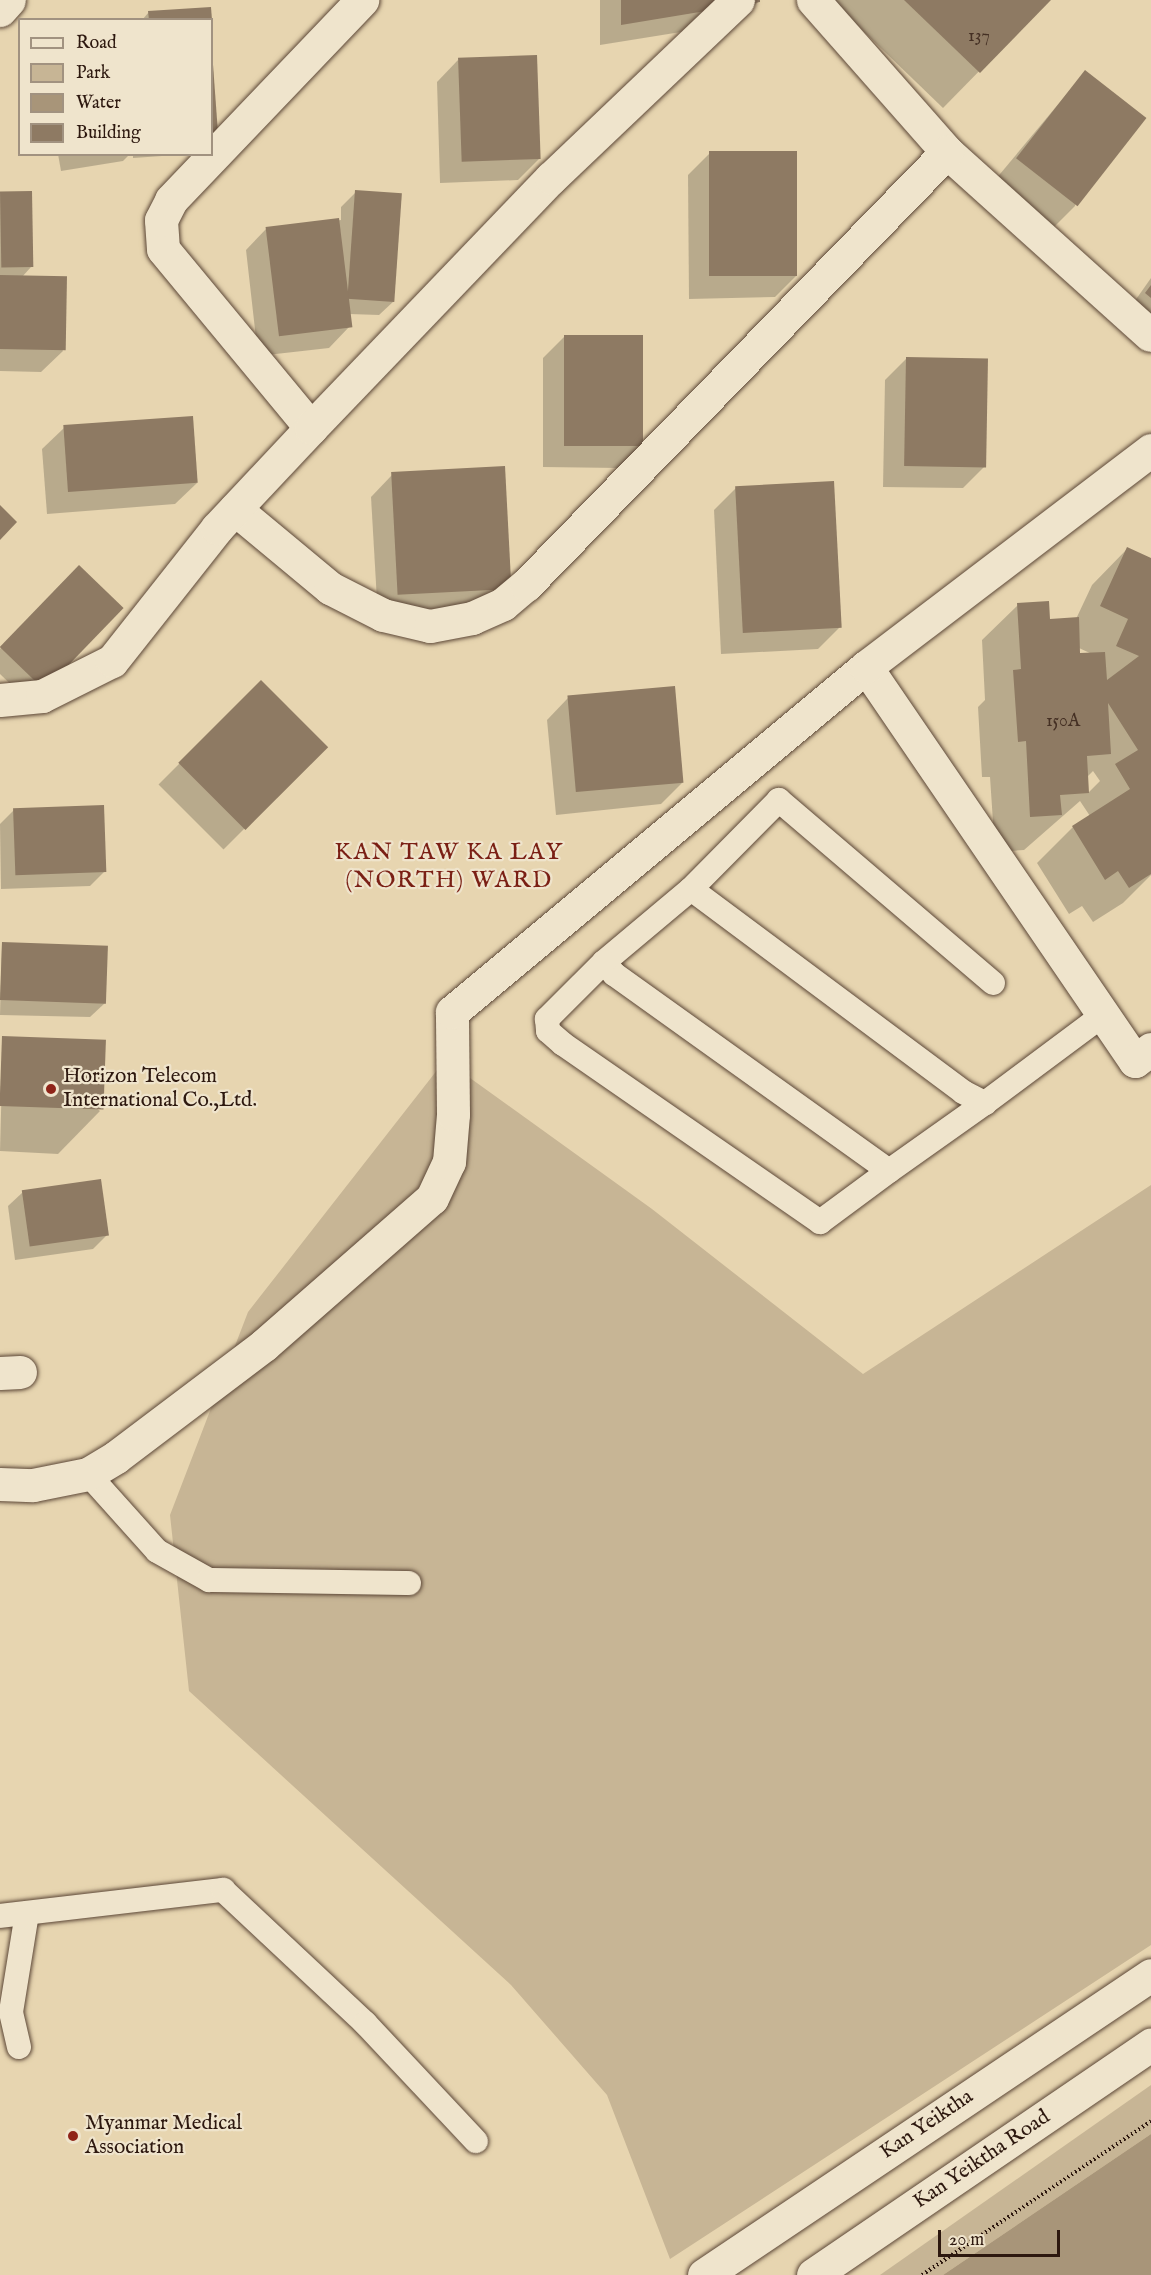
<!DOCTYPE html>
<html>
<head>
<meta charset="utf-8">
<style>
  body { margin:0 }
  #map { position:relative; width:1151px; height:2275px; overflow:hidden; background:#e7d5b0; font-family:"IM FELL English",serif }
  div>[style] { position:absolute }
  .green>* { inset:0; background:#c7b595 }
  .water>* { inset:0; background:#a89579 }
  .shadow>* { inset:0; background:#0003; transform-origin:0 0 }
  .building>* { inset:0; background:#8e7a63; transform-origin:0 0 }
  .path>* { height:4px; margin-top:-2px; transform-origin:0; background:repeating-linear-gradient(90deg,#2d180f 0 1.5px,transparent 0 4.5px) }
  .roads { filter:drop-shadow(0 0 2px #5c4737) drop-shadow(0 0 2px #5c4737) }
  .lane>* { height:24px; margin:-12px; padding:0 12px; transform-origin:12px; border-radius:12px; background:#efe4cc }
  .street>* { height:33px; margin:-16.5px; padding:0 16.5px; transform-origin:16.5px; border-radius:16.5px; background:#efe4cc }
  .secondary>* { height:33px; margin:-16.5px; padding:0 16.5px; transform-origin:16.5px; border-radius:16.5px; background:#efe4cc }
  .dots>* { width:16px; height:16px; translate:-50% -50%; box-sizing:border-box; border:3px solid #efe4cc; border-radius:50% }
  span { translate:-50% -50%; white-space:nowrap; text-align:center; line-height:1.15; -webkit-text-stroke:4.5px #efe4cc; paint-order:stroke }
  .number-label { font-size:18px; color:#453024 }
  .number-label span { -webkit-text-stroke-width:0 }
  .poi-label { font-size:21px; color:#2d180f }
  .left { translate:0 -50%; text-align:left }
  .street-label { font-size:21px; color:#2d180f }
  .quarter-label { font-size:24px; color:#7a1f14; letter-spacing:1.5px }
  .legend { position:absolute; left:18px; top:18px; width:195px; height:138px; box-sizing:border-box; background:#efe4cc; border:2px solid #a19280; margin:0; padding:8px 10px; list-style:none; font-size:18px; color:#2d180f }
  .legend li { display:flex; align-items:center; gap:12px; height:30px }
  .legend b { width:30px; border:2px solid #a19280 }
  .scale { position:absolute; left:938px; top:2230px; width:122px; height:27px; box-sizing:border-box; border:3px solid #2d180f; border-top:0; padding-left:8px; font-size:18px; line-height:21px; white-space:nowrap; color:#2d180f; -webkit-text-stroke:4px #efe4cc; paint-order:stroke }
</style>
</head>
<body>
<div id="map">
  <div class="green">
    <i style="clip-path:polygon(445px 1060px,652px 1209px,863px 1374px,1151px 1185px,1151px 1945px,670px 2259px,607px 2095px,511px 1985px,189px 1691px,170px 1515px,248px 1312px)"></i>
    <i style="clip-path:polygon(1151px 2085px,1151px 2134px,943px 2275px,880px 2275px)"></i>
  </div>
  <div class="water">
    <i style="clip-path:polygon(1151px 2134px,1151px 2275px,943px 2275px)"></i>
  </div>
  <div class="shadow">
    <i style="clip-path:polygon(600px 0,758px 0,758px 2px,737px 23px,600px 45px)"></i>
    <i style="clip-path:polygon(831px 0,1049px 0,943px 108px)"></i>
    <i style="clip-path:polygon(149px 12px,210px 20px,142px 20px)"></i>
    <i style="clip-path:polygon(212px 45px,216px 133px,212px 137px)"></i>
    <i style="clip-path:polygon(458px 60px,540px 158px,518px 180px,440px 183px,437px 82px)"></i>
    <i style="clip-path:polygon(1085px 72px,1075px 206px,1054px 227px,995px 180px)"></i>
    <i style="clip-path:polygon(58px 154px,130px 154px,123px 161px,61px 171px)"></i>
    <i style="clip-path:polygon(133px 154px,191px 154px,133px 158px)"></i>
    <i style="clip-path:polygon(709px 154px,796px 276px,775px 297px,689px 299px,688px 175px)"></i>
    <i style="clip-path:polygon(356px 192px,394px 301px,379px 315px,349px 314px,350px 326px,329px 348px,258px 356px,246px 250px,267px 228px,341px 220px,341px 207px)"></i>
    <i style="clip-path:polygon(0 194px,31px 267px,22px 277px,63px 351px,41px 372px,0 371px)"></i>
    <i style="clip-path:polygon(1151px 278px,1151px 334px,1125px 315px)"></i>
    <i style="clip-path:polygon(564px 337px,641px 446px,619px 468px,543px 467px,543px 358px)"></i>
    <i style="clip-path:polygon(907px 358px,984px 467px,963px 488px,883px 487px,885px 380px)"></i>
    <i style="clip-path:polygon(64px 428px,197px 483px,175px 504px,47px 514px,42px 449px)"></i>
    <i style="clip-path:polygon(392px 475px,511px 589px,489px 610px,378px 618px,371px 497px)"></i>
    <i style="clip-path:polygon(736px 488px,840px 627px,818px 649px,721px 654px,714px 510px)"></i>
    <i style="clip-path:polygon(evenodd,1127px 549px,1151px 560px,1151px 875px,1123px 903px,1093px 922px,1082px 906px,1069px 914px,1037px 863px,1073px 827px,1090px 816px,1080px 801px,1024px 850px,995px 852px,990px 777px,982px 777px,978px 707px,985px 700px,982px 640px,1018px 605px,1049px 621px,1076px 619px,1092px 585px,1127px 549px,1079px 648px,1092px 654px,1079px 655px,1079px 648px,1127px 549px,1093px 771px,1100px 781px,1088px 793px,1087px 777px,1093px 771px)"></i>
    <i style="clip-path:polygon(64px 581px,30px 703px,0 674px,0 649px)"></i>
    <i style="left:261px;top:682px;width:92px;height:145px;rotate:45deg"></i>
    <i style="clip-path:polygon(568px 698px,682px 783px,661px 804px,556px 815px,547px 720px)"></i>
    <i style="clip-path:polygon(14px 810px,104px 872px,90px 886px,1px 889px,0 824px)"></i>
    <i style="clip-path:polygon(2px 943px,105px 1003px,90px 1017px,0 1015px)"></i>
    <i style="clip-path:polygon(3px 1037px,100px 1111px,58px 1154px,0 1151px)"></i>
    <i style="clip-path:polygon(23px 1192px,108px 1234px,93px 1249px,15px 1260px,8px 1206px)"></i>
  </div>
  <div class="building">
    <i style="clip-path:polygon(621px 0,760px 0,760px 2px,621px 25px)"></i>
    <i style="clip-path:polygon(904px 0,1051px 0,980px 73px)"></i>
    <i style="clip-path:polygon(211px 7px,212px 20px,149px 20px,148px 11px)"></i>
    <i style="clip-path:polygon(212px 51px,218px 133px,212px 134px)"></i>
    <i style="left:537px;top:55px;width:104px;height:79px;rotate:88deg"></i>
    <i style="left:1085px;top:70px;width:78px;height:112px;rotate:38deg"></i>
    <i style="left:797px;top:151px;width:125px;height:88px;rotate:90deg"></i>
    <i style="left:355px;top:190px;width:47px;height:109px;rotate:4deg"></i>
    <i style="left:32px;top:191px;width:76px;height:32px;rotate:89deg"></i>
    <i style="left:339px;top:218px;width:110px;height:74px;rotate:83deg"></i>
    <i style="left:0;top:275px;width:67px;height:74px;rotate:1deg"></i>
    <i style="clip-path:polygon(1151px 285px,1151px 298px,1145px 293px)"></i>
    <i style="left:564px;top:335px;width:79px;height:111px"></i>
    <i style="left:906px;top:357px;width:82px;height:109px;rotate:1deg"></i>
    <i style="left:193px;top:416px;width:67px;height:130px;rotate:86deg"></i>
    <i style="left:505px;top:466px;width:123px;height:114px;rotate:87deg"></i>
    <i style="left:834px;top:481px;width:147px;height:99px;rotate:87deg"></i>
    <i style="clip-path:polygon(0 505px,17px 522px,0 540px)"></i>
    <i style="clip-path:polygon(1127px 547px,1151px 558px,1151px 874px,1129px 888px,1118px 871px,1105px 880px,1072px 826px,1130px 789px,1115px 764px,1138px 750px,1108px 703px,1111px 754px,1087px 756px,1089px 793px,1060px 795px,1062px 815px,1030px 817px,1026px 741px,1018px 742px,1013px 670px,1021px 669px,1017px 603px,1049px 601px,1050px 619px,1079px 617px,1080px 653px,1105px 652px,1107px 680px,1139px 656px,1116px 646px,1128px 619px,1100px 606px)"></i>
    <i style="left:79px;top:565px;width:62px;height:114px;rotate:44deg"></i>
    <i style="left:261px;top:680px;width:95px;height:117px;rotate:45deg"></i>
    <i style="left:675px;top:686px;width:97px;height:108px;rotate:85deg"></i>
    <i style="left:104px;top:805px;width:67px;height:91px;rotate:88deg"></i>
    <i style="left:2px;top:942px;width:106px;height:58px;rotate:2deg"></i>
    <i style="left:2px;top:1036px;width:104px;height:70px;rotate:2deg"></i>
    <i style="left:101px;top:1179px;width:57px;height:80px;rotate:82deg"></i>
  </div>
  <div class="path">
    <i style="left:922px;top:2275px;width:276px;rotate:-33.9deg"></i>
  </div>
  <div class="roads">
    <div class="lane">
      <i style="left:691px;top:889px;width:114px;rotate:140deg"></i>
      <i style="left:604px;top:962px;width:16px;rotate:50deg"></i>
      <i style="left:614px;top:974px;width:338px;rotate:35.6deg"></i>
      <i style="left:889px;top:1171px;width:118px;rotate:-35.3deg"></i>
      <i style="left:604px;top:962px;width:81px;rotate:135deg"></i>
      <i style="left:547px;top:1019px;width:12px;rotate:85deg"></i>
      <i style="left:548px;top:1031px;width:20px;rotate:41deg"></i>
      <i style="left:563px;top:1044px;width:313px;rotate:34.7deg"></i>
      <i style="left:820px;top:1222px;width:86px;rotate:-36.5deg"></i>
      <i style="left:993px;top:983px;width:282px;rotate:-139.5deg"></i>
      <i style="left:779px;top:800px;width:125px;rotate:134.7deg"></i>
      <i style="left:691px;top:889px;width:339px;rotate:36.7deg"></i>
      <i style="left:963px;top:1092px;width:25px;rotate:27deg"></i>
      <i style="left:985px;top:1103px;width:147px;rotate:-36.7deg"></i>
      <i style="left:88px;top:1474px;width:103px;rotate:48.1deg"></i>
      <i style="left:157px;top:1551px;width:60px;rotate:29.1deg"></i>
      <i style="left:209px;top:1580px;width:200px;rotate:0.9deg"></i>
      <i style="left:0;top:1916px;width:225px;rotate:-6.7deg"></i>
      <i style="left:223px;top:1890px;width:195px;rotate:43.1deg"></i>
      <i style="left:365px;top:2023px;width:162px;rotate:46.8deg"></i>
      <i style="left:19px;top:2047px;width:36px;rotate:-103deg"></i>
      <i style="left:11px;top:2012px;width:100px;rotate:-80.8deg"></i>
    </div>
    <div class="street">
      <i style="left:813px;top:0;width:203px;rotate:48.6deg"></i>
      <i style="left:947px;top:152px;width:273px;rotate:42deg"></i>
      <i style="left:0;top:10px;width:13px;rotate:-48deg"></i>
      <i style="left:311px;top:428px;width:232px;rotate:-129.6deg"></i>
      <i style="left:163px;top:249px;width:29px;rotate:-94deg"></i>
      <i style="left:161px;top:220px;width:22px;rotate:-63deg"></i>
      <i style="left:171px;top:200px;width:277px;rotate:-46.3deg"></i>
      <i style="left:235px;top:509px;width:124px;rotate:39.7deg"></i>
      <i style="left:330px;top:588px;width:59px;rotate:27deg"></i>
      <i style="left:383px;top:615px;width:48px;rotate:13.2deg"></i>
      <i style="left:430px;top:626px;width:43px;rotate:-10.8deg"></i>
      <i style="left:472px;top:618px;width:34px;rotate:-24deg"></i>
      <i style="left:503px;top:604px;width:30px;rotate:-40deg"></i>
      <i style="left:526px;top:585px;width:604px;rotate:-45.81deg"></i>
      <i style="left:866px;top:667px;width:477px;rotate:55.7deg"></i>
      <i style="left:1135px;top:1061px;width:20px;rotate:-37deg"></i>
      <i style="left:0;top:700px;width:42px;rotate:-5.4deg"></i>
      <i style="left:42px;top:696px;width:78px;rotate:-26.6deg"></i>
      <i style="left:112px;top:661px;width:169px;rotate:-51.7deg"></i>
      <i style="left:217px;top:528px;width:137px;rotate:-46.8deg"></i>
      <i style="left:311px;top:428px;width:347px;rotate:-46.2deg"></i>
      <i style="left:551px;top:178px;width:258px;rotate:-43.6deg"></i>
      <i style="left:0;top:1373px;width:20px;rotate:-3deg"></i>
      <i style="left:0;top:1484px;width:33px;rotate:2deg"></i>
      <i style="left:33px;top:1485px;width:56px;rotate:-11.3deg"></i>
      <i style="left:88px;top:1474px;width:33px;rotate:-31deg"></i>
      <i style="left:116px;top:1457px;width:186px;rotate:-37.1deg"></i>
      <i style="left:264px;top:1345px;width:223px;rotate:-41.2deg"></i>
      <i style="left:432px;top:1198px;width:40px;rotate:-65deg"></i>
      <i style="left:449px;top:1162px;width:48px;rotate:-85.2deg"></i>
      <i style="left:453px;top:1114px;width:102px;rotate:-90.6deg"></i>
      <i style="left:452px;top:1012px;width:539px;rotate:-39.81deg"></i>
      <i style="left:866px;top:667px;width:358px;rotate:-37.3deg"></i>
    </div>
    <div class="secondary">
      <i style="left:704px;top:2275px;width:538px;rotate:-33.87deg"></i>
      <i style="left:813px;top:2275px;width:409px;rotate:-34.3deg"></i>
    </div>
  </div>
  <div class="dots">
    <i style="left:51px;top:1089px;background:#8f2418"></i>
    <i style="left:73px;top:2136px;background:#8f2418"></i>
  </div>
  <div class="number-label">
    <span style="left:979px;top:37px">137</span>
    <span style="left:1063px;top:722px">150A</span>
  </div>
  <div class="poi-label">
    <span class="left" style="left:63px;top:1089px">Horizon Telecom<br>International Co.,Ltd.</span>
    <span class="left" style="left:85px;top:2136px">Myanmar Medical<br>Association</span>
  </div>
  <div class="street-label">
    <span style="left:927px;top:2125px;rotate:-34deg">Kan Yeiktha</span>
    <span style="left:982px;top:2160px;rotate:-34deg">Kan Yeiktha Road</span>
  </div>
  <div class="quarter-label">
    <span style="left:449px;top:867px">KAN TAW KA LAY<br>(NORTH) WARD</span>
  </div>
  <ul class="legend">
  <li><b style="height:8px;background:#efe4cc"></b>Road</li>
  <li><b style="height:16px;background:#c7b595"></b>Park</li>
  <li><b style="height:16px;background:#a89579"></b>Water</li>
  <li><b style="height:16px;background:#8e7a63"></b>Building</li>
  </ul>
  <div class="scale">20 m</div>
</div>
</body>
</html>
